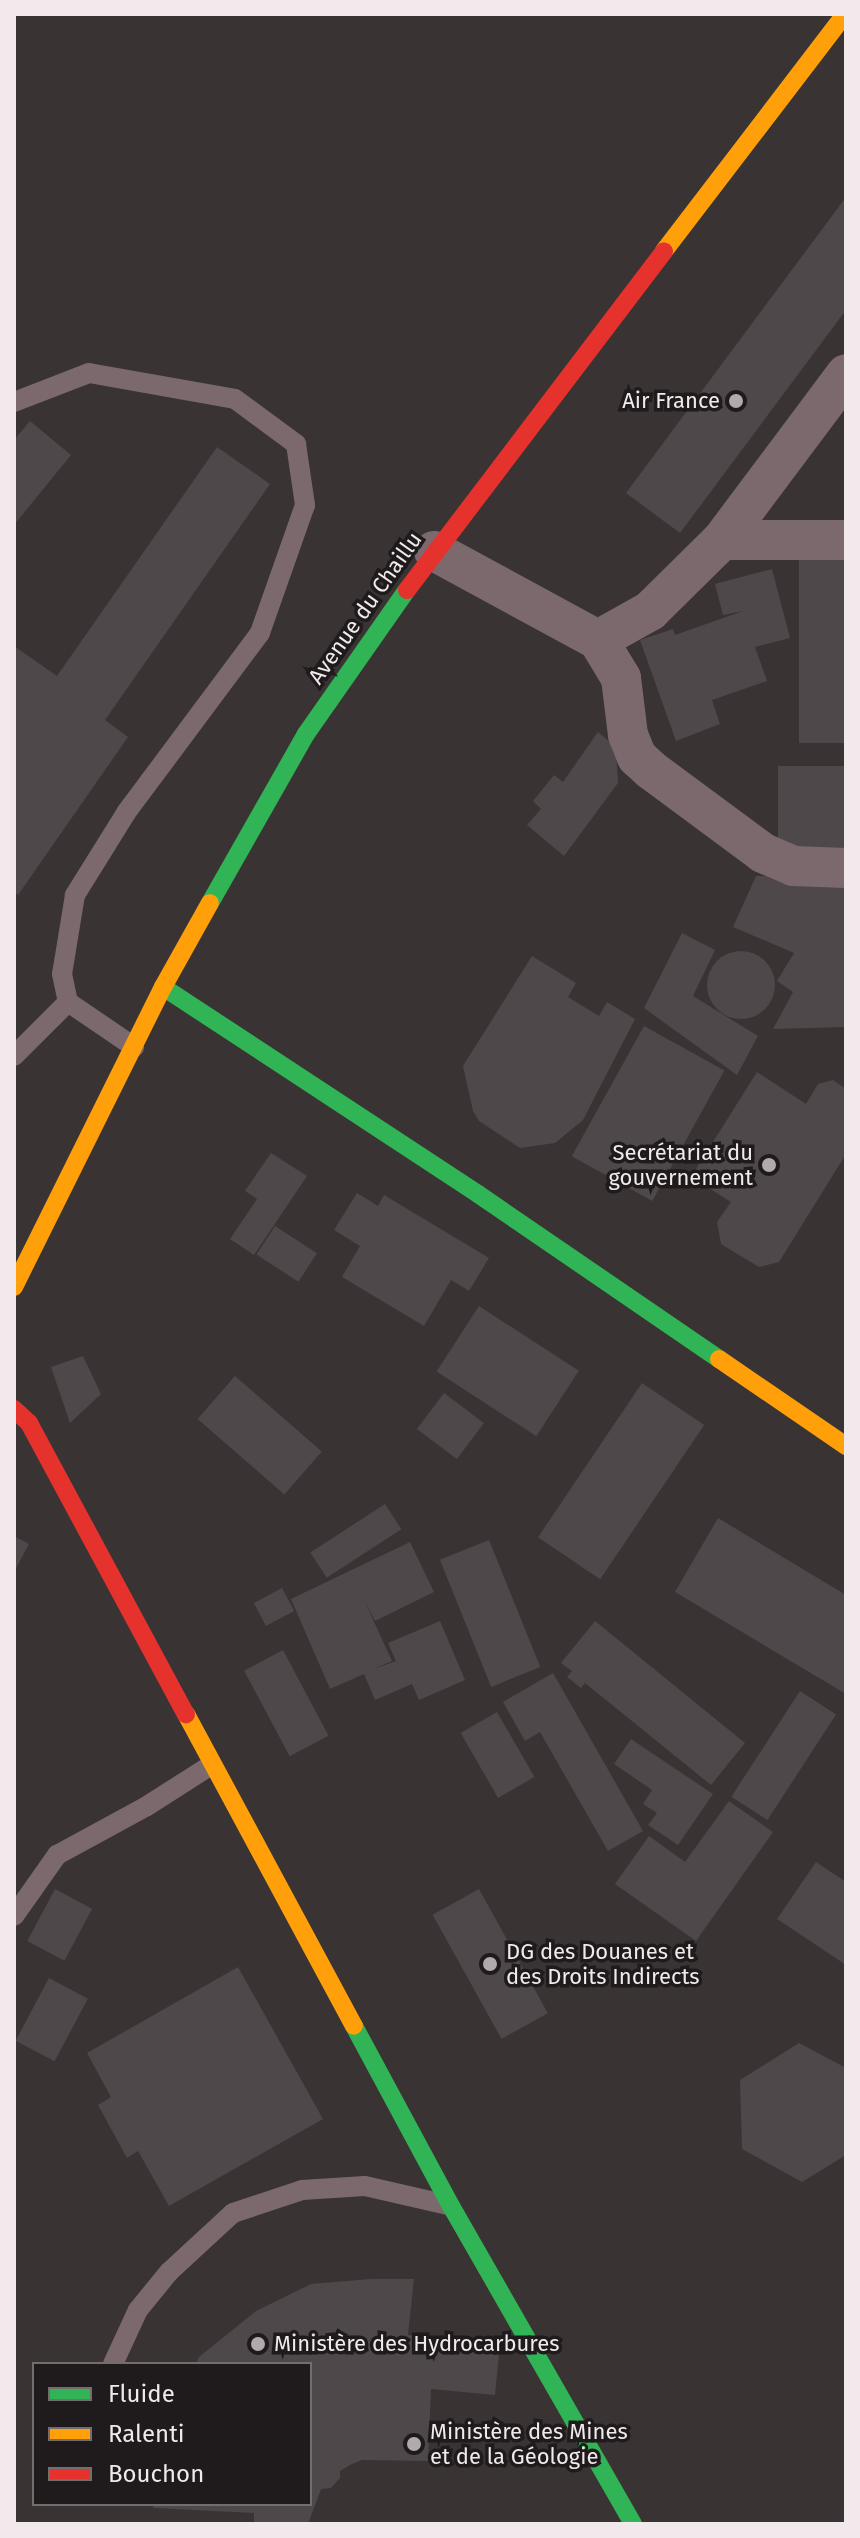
<!DOCTYPE html>
<html>
<head>
<meta charset="utf-8">
<style>
  body { margin:0 }
  #map { position:relative; width:860px; height:2538px; overflow:hidden; background:#393334; font-family:"Fira Sans",sans-serif }
  div>[style] { position:absolute }
  .building>* { inset:0; background:#4e484a; transform-origin:0 0 }
  .round { border-radius:50% }
  .lane>* { height:20px; margin:-10px; padding:0 10px; transform-origin:10px; border-radius:10px; background:#7b696e }
  .street>* { height:40px; margin:-20px; padding:0 20px; transform-origin:20px; border-radius:20px; background:#7b696e }
  .fast>* { height:18px; margin:-9px; padding:0 9px; transform-origin:9px; border-radius:9px; background:#30b455 }
  .slow>* { height:18px; margin:-9px; padding:0 9px; transform-origin:9px; border-radius:9px; background:#ff9f0a }
  .jam>* { height:18px; margin:-9px; padding:0 9px; transform-origin:9px; border-radius:9px; background:#e5322d }
  .dots>* { width:22px; height:22px; translate:-50% -50%; box-sizing:border-box; border:4px solid #1f1a1b; border-radius:50% }
  span { translate:-50% -50%; white-space:nowrap; text-align:center; line-height:1.15; -webkit-text-stroke:7px #1f1a1b; paint-order:stroke }
  .poi-label { font-size:22px; color:#f1e9eb }
  .right { translate:-100% -50%; text-align:right }
  .left { translate:0 -50%; text-align:left }
  .street-label { font-size:22px; color:#f1e9eb }
  .frame { position:absolute; inset:0; border:16px solid #f1e9eb; pointer-events:none }
  .legend { position:absolute; left:32px; top:2362px; width:280px; height:144px; box-sizing:border-box; background:#1f1a1b; border:2px solid #736d6e; margin:0; padding:10px 14px; list-style:none; font-size:24px; color:#f1e9eb }
  .legend li { display:flex; align-items:center; gap:16px; height:40px }
  .legend b { width:40px; border:2px solid #736d6e }
</style>
</head>
<body>
<div id="map">
  <div class="building">
    <i style="clip-path:polygon(846px 197px,846px 310px,680px 533px,626px 493px)"></i>
    <i style="clip-path:polygon(30px 421px,71px 455px,14px 525px,14px 440px)"></i>
    <i style="clip-path:polygon(217px 447px,270px 484px,105px 720px,128px 737px,18px 895px,14px 892px,14px 646px,57px 676px)"></i>
    <i style="left:846px;top:559px;width:184px;height:47px;rotate:90deg"></i>
    <i style="clip-path:polygon(772px 569px,790px 638px,755px 647px,767px 681px,712px 700px,720px 724px,676px 741px,640px 640px,673px 629px,675px 635px,743px 611px,723px 615px,715px 584px)"></i>
    <i style="clip-path:polygon(598px 732px,616px 747px,618px 783px,564px 856px,527px 825px,541px 809px,533px 801px,554px 775px,563px 782px)"></i>
    <i style="left:846px;top:766px;width:93px;height:68px;rotate:90deg"></i>
    <i style="clip-path:polygon(846px 875px,846px 1027px,773px 1029px,793px 992px,777px 981px,794px 953px,733px 927px,756px 876px)"></i>
    <i style="clip-path:polygon(682px 933px,715px 950px,693px 996px,758px 1036px,737px 1075px,644px 1008px)"></i>
    <i class="round" style="left:707px;top:951px;width:68px;height:68px"></i>
    <i style="clip-path:polygon(532px 956px,576px 983px,568px 997px,599px 1016px,607px 1002px,635px 1019px,583px 1120px,555px 1143px,520px 1148px,479px 1121px,473px 1111px,463px 1066px)"></i>
    <i style="left:644px;top:1026px;width:92px;height:149px;rotate:29deg"></i>
    <i style="clip-path:polygon(757px 1072px,806px 1104px,818px 1084px,833px 1080px,846px 1089px,846px 1154px,779px 1262px,759px 1267px,721px 1244px,717px 1222px,731px 1202px,691px 1177px)"></i>
    <i style="clip-path:polygon(271px 1153px,307px 1176px,254px 1255px,230px 1239px,257px 1199px,245px 1191px)"></i>
    <i style="clip-path:polygon(357px 1193px,378px 1206px,384px 1195px,489px 1258px,469px 1291px,451px 1280px,424px 1326px,342px 1277px,360px 1246px,334px 1230px)"></i>
    <i style="left:275px;top:1226px;width:50px;height:34px;rotate:33deg"></i>
    <i style="left:479px;top:1306px;width:119px;height:78px;rotate:33deg"></i>
    <i style="clip-path:polygon(83px 1356px,101px 1394px,70px 1423px,51px 1367px)"></i>
    <i style="left:235px;top:1376px;width:115px;height:57px;rotate:41deg"></i>
    <i style="left:642px;top:1383px;width:75px;height:186px;rotate:34deg"></i>
    <i style="left:444px;top:1393px;width:50px;height:45px;rotate:37deg"></i>
    <i style="left:385px;top:1504px;width:30px;height:89px;rotate:57deg"></i>
    <i style="clip-path:polygon(718px 1518px,846px 1595px,846px 1694px,675px 1592px)"></i>
    <i style="clip-path:polygon(14px 1536px,29px 1544px,14px 1572px)"></i>
    <i style="left:489px;top:1540px;width:137px;height:53px;rotate:68deg"></i>
    <i style="clip-path:polygon(410px 1542px,434px 1592px,375px 1621px,365px 1602px,392px 1661px,371px 1670px,396px 1661px,388px 1643px,440px 1621px,465px 1680px,419px 1700px,412px 1684px,375px 1700px,364px 1674px,330px 1689px,291px 1599px)"></i>
    <i style="left:282px;top:1588px;width:26px;height:32px;rotate:62deg"></i>
    <i style="clip-path:polygon(595px 1621px,745px 1743px,711px 1785px,585px 1683px,581px 1688px,567px 1677px,572px 1671px,561px 1663px)"></i>
    <i style="left:283px;top:1650px;width:97px;height:44px;rotate:62deg"></i>
    <i style="clip-path:polygon(553px 1673px,643px 1831px,608px 1851px,540px 1732px,525px 1741px,503px 1702px)"></i>
    <i style="left:800px;top:1691px;width:43px;height:126px;rotate:33deg"></i>
    <i style="left:497px;top:1712px;width:75px;height:42px;rotate:60deg"></i>
    <i style="clip-path:polygon(631px 1739px,713px 1794px,678px 1845px,648px 1825px,657px 1813px,643px 1804px,652px 1790px,614px 1764px)"></i>
    <i style="clip-path:polygon(729px 1801px,773px 1832px,696px 1941px,615px 1884px,649px 1836px,685px 1862px)"></i>
    <i style="clip-path:polygon(816px 1862px,846px 1882px,846px 1965px,777px 1919px)"></i>
    <i style="left:55px;top:1889px;width:42px;height:59px;rotate:28deg"></i>
    <i style="left:479px;top:1889px;width:142px;height:53px;rotate:61deg"></i>
    <i style="clip-path:polygon(238px 1967px,323px 2119px,169px 2206px,138px 2151px,127px 2158px,98px 2105px,111px 2097px,87px 2053px)"></i>
    <i style="left:49px;top:1978px;width:44px;height:71px;rotate:28deg"></i>
    <i style="clip-path:polygon(799px 2043px,846px 2068px,846px 2155px,802px 2182px,742px 2149px,740px 2080px)"></i>
    <i style="clip-path:polygon(371px 2279px,414px 2279px,408px 2335px,500px 2344px,495px 2395px,431px 2389px,428px 2461px,362px 2460px,350px 2465px,340px 2471px,340px 2478px,331px 2488px,321px 2489px,308px 2524px,254px 2524px,254px 2513px,153px 2508px,153px 2504px,310px 2504px,310px 2364px,196px 2364px,199px 2357px,256px 2311px,311px 2284px)"></i>
  </div>
  <div class="lane">
    <i style="left:14px;top:402px;width:80px;rotate:-21.1deg"></i>
    <i style="left:89px;top:373px;width:148px;rotate:10.1deg"></i>
    <i style="left:235px;top:399px;width:76px;rotate:36.4deg"></i>
    <i style="left:296px;top:444px;width:62px;rotate:81.6deg"></i>
    <i style="left:305px;top:505px;width:136px;rotate:109.4deg"></i>
    <i style="left:260px;top:633px;width:224px;rotate:126.7deg"></i>
    <i style="left:126px;top:813px;width:97px;rotate:121.9deg"></i>
    <i style="left:75px;top:895px;width:80px;rotate:99.3deg"></i>
    <i style="left:62px;top:974px;width:29px;rotate:78deg"></i>
    <i style="left:68px;top:1002px;width:80px;rotate:34.3deg"></i>
    <i style="left:14px;top:1056px;width:76px;rotate:-45deg"></i>
    <i style="left:14px;top:1916px;width:75px;rotate:-54.8deg"></i>
    <i style="left:57px;top:1855px;width:102px;rotate:-28.6deg"></i>
    <i style="left:147px;top:1806px;width:76px;rotate:-32.6deg"></i>
    <i style="left:113px;top:2364px;width:60px;rotate:-65.2deg"></i>
    <i style="left:138px;top:2310px;width:49px;rotate:-50.8deg"></i>
    <i style="left:169px;top:2272px;width:87px;rotate:-42.7deg"></i>
    <i style="left:233px;top:2213px;width:73px;rotate:-18.4deg"></i>
    <i style="left:302px;top:2190px;width:63px;rotate:-3.6deg"></i>
    <i style="left:365px;top:2186px;width:85px;rotate:12.9deg"></i>
  </div>
  <div class="street">
    <i style="left:722px;top:540px;width:124px"></i>
    <i style="left:434px;top:551px;width:187px;rotate:28.5deg"></i>
    <i style="left:598px;top:640px;width:44px;rotate:58.8deg"></i>
    <i style="left:621px;top:678px;width:57px;rotate:83deg"></i>
    <i style="left:628px;top:735px;width:24px;rotate:68deg"></i>
    <i style="left:637px;top:757px;width:19px;rotate:43deg"></i>
    <i style="left:651px;top:770px;width:139px;rotate:36.5deg"></i>
    <i style="left:763px;top:853px;width:33px;rotate:23deg"></i>
    <i style="left:793px;top:866px;width:53px;rotate:2.2deg"></i>
    <i style="left:598px;top:640px;width:60px;rotate:-29.1deg"></i>
    <i style="left:650px;top:611px;width:101px;rotate:-44.6deg"></i>
    <i style="left:722px;top:540px;width:207px;rotate:-53.2deg"></i>
  </div>
  <div class="fast">
    <i style="left:210px;top:903px;width:194px;rotate:-60.4deg"></i>
    <i style="left:306px;top:734px;width:176px;rotate:-55deg"></i>
    <i style="left:163px;top:987px;width:377px;rotate:33.3deg"></i>
    <i style="left:478px;top:1194px;width:292px;rotate:34.4deg"></i>
    <i style="left:354px;top:2026px;width:204px;rotate:61.7deg"></i>
    <i style="left:451px;top:2206px;width:366px;rotate:60.2deg"></i>
  </div>
  <div class="slow">
    <i style="left:664px;top:251px;width:298px;rotate:-52.6deg"></i>
    <i style="left:14px;top:1287px;width:335px;rotate:-63.6deg"></i>
    <i style="left:163px;top:987px;width:96px;rotate:-60.8deg"></i>
    <i style="left:719px;top:1359px;width:154px;rotate:34.4deg"></i>
    <i style="left:186px;top:1714px;width:354px;rotate:61.7deg"></i>
  </div>
  <div class="jam">
    <i style="left:407px;top:590px;width:425px;rotate:-52.8deg"></i>
    <i style="left:14px;top:1409px;width:21px;rotate:43deg"></i>
    <i style="left:29px;top:1423px;width:331px;rotate:61.7deg"></i>
  </div>
  <div class="dots">
    <i style="left:736px;top:401px;background:#b1a9ab"></i>
    <i style="left:769px;top:1165px;background:#b1a9ab"></i>
    <i style="left:490px;top:1964px;background:#b1a9ab"></i>
    <i style="left:258px;top:2344px;background:#b1a9ab"></i>
    <i style="left:414px;top:2444px;background:#b1a9ab"></i>
  </div>
  <div class="poi-label">
    <span class="right" style="left:720px;top:401px">Air France</span>
    <span class="right" style="left:753px;top:1165px">Secrétariat du<br>gouvernement</span>
    <span class="left" style="left:506px;top:1964px">DG des Douanes et<br>des Droits Indirects</span>
    <span class="left" style="left:274px;top:2344px">Ministère des Hydrocarbures</span>
    <span class="left" style="left:430px;top:2444px">Ministère des Mines<br>et de la Géologie</span>
  </div>
  <div class="street-label">
    <span style="left:365px;top:608px;rotate:-55deg">Avenue du Chaillu</span>
  </div>
  <div class="frame"></div>
  <ul class="legend">
  <li><b style="height:10px;background:#30b455"></b>Fluide</li>
  <li><b style="height:10px;background:#ff9f0a"></b>Ralenti</li>
  <li><b style="height:10px;background:#e5322d"></b>Bouchon</li>
  </ul>
</div>
</body>
</html>
